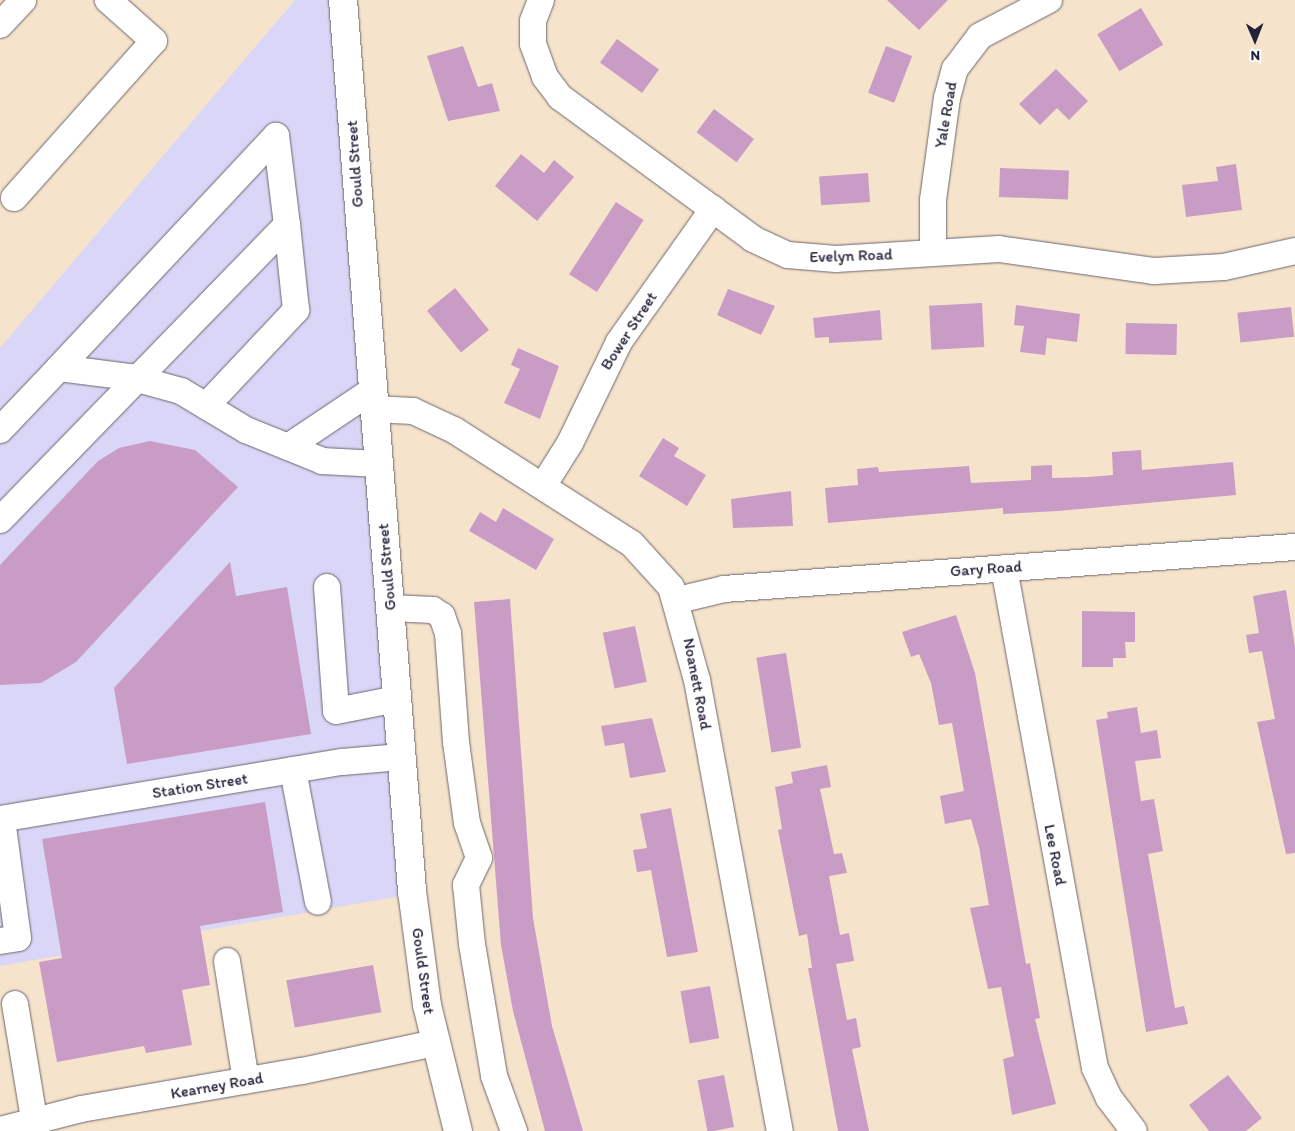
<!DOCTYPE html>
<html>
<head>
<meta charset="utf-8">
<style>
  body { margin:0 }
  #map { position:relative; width:1295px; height:1131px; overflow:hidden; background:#f6e3cb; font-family:Itim,sans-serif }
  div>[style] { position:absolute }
  .built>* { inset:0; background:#dad6f7 }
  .building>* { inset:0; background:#c99cc5; transform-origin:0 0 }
  .roads { filter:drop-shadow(0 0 1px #6c666d) drop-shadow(0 0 1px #6c666d) }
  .minor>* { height:26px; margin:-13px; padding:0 13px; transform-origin:13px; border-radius:13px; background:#fff }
  .major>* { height:28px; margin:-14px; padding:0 14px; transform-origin:14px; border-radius:14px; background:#fff }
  span { translate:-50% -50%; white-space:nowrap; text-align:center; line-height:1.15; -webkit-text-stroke:4px #fff; paint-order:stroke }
  .street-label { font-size:16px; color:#22223b }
  .north { position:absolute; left:1230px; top:15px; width:50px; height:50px; -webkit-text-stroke:4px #fff; paint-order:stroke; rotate:179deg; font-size:14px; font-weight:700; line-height:20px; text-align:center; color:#22223b }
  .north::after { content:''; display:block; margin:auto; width:18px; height:22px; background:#22223b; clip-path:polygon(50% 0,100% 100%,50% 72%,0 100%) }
</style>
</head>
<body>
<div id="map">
  <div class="built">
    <i style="clip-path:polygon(295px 0,330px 0,401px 896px,0 966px,0 348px)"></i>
  </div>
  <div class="building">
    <i style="clip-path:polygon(887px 0,948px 0,919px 30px)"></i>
    <i style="left:1141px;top:8px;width:43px;height:51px;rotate:59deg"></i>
    <i style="left:617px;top:39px;width:52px;height:29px;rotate:36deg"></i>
    <i style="clip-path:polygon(463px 46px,478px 87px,492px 83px,500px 111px,448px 121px,427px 56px)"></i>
    <i style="left:886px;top:46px;width:28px;height:50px;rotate:21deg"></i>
    <i style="clip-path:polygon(1056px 69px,1088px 101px,1069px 120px,1057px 108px,1040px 125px,1019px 104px)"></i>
    <i style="left:714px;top:109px;width:50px;height:29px;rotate:37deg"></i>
    <i style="clip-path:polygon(521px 154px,544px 173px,554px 160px,574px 177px,537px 221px,495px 186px)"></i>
    <i style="clip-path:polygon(1236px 164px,1242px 210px,1186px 217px,1182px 185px,1218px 181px,1216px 167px)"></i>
    <i style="left:1000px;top:168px;width:69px;height:29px;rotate:2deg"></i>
    <i style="left:868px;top:173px;width:29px;height:49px;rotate:86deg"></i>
    <i style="left:616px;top:202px;width:33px;height:86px;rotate:33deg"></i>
    <i style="left:455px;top:288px;width:54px;height:36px;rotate:51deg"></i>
    <i style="clip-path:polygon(728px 289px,775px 306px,761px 335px,717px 315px)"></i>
    <i style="left:982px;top:303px;width:44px;height:53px;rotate:87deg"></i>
    <i style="clip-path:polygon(1016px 305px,1080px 314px,1077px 342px,1047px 338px,1045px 355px,1020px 352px,1024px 326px,1014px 325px)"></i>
    <i style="left:1291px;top:307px;width:30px;height:54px;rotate:84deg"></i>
    <i style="clip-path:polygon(880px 310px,882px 340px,829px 343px,829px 337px,815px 338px,813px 318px)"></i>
    <i style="left:1126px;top:323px;width:51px;height:31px;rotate:1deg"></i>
    <i style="clip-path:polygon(518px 348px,559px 366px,540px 419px,504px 403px,520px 369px,511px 365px)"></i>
    <i style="clip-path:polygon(663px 438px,679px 448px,674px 456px,706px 475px,687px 506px,639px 476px)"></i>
    <i style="clip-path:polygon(150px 441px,195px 450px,238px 487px,76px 662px,41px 683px,0 685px,0 565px,98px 461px,119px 448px)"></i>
    <i style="clip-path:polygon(1141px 450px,1142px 470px,1233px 462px,1236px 495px,1058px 511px,1003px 514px,1003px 508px,828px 523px,825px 488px,858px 485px,857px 469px,878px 467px,879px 472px,969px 466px,971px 483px,1031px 480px,1031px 466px,1052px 465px,1052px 478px,1089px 477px,1113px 475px,1112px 452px)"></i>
    <i style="clip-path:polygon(791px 491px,793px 526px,733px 528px,731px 499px)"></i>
    <i style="clip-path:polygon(503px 508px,554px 539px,536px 570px,469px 531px,480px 512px,496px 522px)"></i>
    <i style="clip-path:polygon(230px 562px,236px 596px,287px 587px,311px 734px,127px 764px,114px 688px)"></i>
    <i style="clip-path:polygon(1286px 590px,1295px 647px,1295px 853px,1286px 854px,1257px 722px,1275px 719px,1262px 651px,1249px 653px,1246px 635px,1259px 633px,1253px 596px)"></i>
    <i style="clip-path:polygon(510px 599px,533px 918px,552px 1026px,583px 1131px,545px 1131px,513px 1011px,501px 945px,474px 602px)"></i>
    <i style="clip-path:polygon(1082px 611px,1135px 612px,1135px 642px,1125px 642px,1126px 658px,1113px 658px,1113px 667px,1082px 667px)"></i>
    <i style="clip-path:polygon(956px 615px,975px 673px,1026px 964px,1030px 963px,1040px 1018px,1035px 1019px,1056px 1104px,1012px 1115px,1003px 1059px,1014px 1056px,1001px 987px,988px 989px,970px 908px,989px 905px,979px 847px,971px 819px,945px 824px,940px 796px,964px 791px,952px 723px,939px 725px,931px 683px,919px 654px,911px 657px,902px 632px)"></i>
    <i style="left:635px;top:626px;width:57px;height:33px;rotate:78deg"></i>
    <i style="left:786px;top:653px;width:96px;height:30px;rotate:81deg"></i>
    <i style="clip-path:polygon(1137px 707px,1141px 733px,1157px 730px,1161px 758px,1135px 761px,1141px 801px,1154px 799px,1163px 851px,1148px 854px,1175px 1008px,1184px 1006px,1188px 1024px,1146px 1032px,1096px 720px,1108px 718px,1107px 712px)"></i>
    <i style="clip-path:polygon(652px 718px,666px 772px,630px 778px,624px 743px,605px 746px,601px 726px)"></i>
    <i style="clip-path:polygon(827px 765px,831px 787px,820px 789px,834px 854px,842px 853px,847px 873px,829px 876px,840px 935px,849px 933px,854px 961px,836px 964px,847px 1020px,856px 1018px,861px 1047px,852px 1049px,869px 1131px,838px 1131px,808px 968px,812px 968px,807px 934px,799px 936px,778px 830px,782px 829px,775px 787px,793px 783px,791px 772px)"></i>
    <i style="clip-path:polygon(265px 802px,283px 912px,200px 926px,210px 985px,182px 990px,192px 1045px,146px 1053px,144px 1046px,57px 1062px,39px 962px,62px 958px,42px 839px)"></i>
    <i style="clip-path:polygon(671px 808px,698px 952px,667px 957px,651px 870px,637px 872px,633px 850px,647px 848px,640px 814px)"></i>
    <i style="left:373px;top:965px;width:48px;height:88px;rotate:80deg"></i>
    <i style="left:710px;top:986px;width:53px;height:30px;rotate:80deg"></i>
    <i style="left:724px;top:1075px;width:53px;height:27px;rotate:79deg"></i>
    <i style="clip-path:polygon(1228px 1075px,1262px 1118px,1246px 1131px,1209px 1131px,1189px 1105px)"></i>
  </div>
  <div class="roads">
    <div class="minor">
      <i style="left:541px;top:0;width:22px;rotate:111deg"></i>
      <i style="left:533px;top:21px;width:23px;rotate:90deg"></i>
      <i style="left:533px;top:44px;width:35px;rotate:70deg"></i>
      <i style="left:545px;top:77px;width:25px;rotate:53deg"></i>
      <i style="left:560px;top:97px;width:240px;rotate:36.3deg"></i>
      <i style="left:753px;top:239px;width:38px;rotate:25deg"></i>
      <i style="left:788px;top:255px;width:48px;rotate:4.8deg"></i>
      <i style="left:836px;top:259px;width:163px;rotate:-3.5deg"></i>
      <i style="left:999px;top:249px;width:157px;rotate:8.1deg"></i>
      <i style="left:1154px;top:271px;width:70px;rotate:-3.3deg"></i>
      <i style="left:1224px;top:267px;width:73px;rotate:-12.7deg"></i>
      <i style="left:0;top:25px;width:34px;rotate:-47deg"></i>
      <i style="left:14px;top:198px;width:210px;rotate:-48.3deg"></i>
      <i style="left:154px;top:41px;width:62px;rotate:-138.3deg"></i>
      <i style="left:933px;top:251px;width:51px;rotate:-90deg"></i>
      <i style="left:933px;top:200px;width:103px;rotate:-82.2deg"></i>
      <i style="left:947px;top:98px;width:30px;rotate:-75deg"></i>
      <i style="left:955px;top:69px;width:41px;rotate:-52.9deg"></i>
      <i style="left:980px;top:36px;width:78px;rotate:-27.6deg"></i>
      <i style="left:373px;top:390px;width:102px;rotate:146.2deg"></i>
      <i style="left:288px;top:447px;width:37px;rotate:22deg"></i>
      <i style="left:322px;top:461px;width:57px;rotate:3deg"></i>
      <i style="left:206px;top:406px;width:132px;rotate:-46.8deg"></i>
      <i style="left:296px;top:310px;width:85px;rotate:-96deg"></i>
      <i style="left:374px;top:409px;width:39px;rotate:3deg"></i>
      <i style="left:413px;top:411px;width:45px;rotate:24.9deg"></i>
      <i style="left:454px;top:430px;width:211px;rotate:32.6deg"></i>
      <i style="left:632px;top:544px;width:58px;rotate:47.8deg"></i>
      <i style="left:671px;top:587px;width:97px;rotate:74.4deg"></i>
      <i style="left:697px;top:680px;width:459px;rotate:79.6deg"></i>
      <i style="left:0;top:430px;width:86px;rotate:-46.4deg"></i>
      <i style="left:59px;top:368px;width:72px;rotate:7.2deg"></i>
      <i style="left:130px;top:377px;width:53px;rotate:15.4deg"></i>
      <i style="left:181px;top:391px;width:76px;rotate:31deg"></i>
      <i style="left:246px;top:430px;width:45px;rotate:22deg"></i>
      <i style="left:543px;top:486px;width:51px;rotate:-57.9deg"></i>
      <i style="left:570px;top:443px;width:112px;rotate:-64.1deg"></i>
      <i style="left:619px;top:342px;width:163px;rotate:-54.7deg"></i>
      <i style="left:0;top:520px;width:412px;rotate:-45.8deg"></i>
      <i style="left:287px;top:225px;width:90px;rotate:-97deg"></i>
      <i style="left:276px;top:136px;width:318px;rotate:133.1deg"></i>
      <i style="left:1004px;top:568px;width:508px;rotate:79.69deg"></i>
      <i style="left:1095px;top:1068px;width:33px;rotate:65deg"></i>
      <i style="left:1109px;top:1098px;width:41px;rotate:52.9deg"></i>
      <i style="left:327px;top:587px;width:124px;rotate:85.8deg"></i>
      <i style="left:336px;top:711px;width:62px;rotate:-11.1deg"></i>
      <i style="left:678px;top:600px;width:47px;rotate:-13.4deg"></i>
      <i style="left:724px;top:589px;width:573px;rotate:-4.21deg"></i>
      <i style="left:391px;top:608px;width:42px;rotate:2.7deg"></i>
      <i style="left:433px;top:610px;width:11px;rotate:34deg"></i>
      <i style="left:442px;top:616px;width:18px;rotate:71deg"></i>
      <i style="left:448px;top:633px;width:109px;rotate:85.8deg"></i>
      <i style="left:456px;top:742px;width:82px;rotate:82.3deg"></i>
      <i style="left:467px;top:823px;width:37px;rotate:71deg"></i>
      <i style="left:479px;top:858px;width:30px;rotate:116deg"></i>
      <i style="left:466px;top:885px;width:59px;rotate:84.2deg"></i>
      <i style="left:472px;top:944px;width:134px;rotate:80.5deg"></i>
      <i style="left:494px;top:1076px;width:59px;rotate:70deg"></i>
      <i style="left:293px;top:770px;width:134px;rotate:79.3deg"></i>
      <i style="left:0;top:819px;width:347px;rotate:-9.5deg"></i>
      <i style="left:342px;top:762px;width:59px;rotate:-4.8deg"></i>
      <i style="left:0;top:941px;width:18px;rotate:-9deg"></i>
      <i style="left:18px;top:938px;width:120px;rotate:-97.7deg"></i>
      <i style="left:227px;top:961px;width:121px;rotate:81deg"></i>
      <i style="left:15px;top:1004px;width:129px;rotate:80.6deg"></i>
      <i style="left:0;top:1130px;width:84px;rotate:-14.5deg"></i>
      <i style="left:81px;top:1109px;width:224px;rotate:-9.8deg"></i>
      <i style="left:302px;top:1071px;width:136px;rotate:-11.9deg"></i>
    </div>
    <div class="major">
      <i style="left:343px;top:0;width:894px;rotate:85.57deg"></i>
      <i style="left:412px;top:891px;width:115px;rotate:82.5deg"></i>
      <i style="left:427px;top:1005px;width:130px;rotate:76.2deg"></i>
    </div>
  </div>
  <div class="street-label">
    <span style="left:946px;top:115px;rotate:-80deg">Yale Road</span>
    <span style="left:355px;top:164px;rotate:-94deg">Gould Street</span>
    <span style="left:851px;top:256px;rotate:-2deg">Evelyn Road</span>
    <span style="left:629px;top:331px;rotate:-57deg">Bower Street</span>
    <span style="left:387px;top:567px;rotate:-95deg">Gould Street</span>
    <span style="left:986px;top:569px;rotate:-4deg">Gary Road</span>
    <span style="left:697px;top:684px;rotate:79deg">Noanett Road</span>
    <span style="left:200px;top:786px;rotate:-9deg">Station Street</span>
    <span style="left:1055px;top:855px;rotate:79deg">Lee Road</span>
    <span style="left:423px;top:971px;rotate:82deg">Gould Street</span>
    <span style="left:217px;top:1086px;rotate:-10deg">Kearney Road</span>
  </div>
  <div class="north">N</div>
</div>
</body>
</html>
